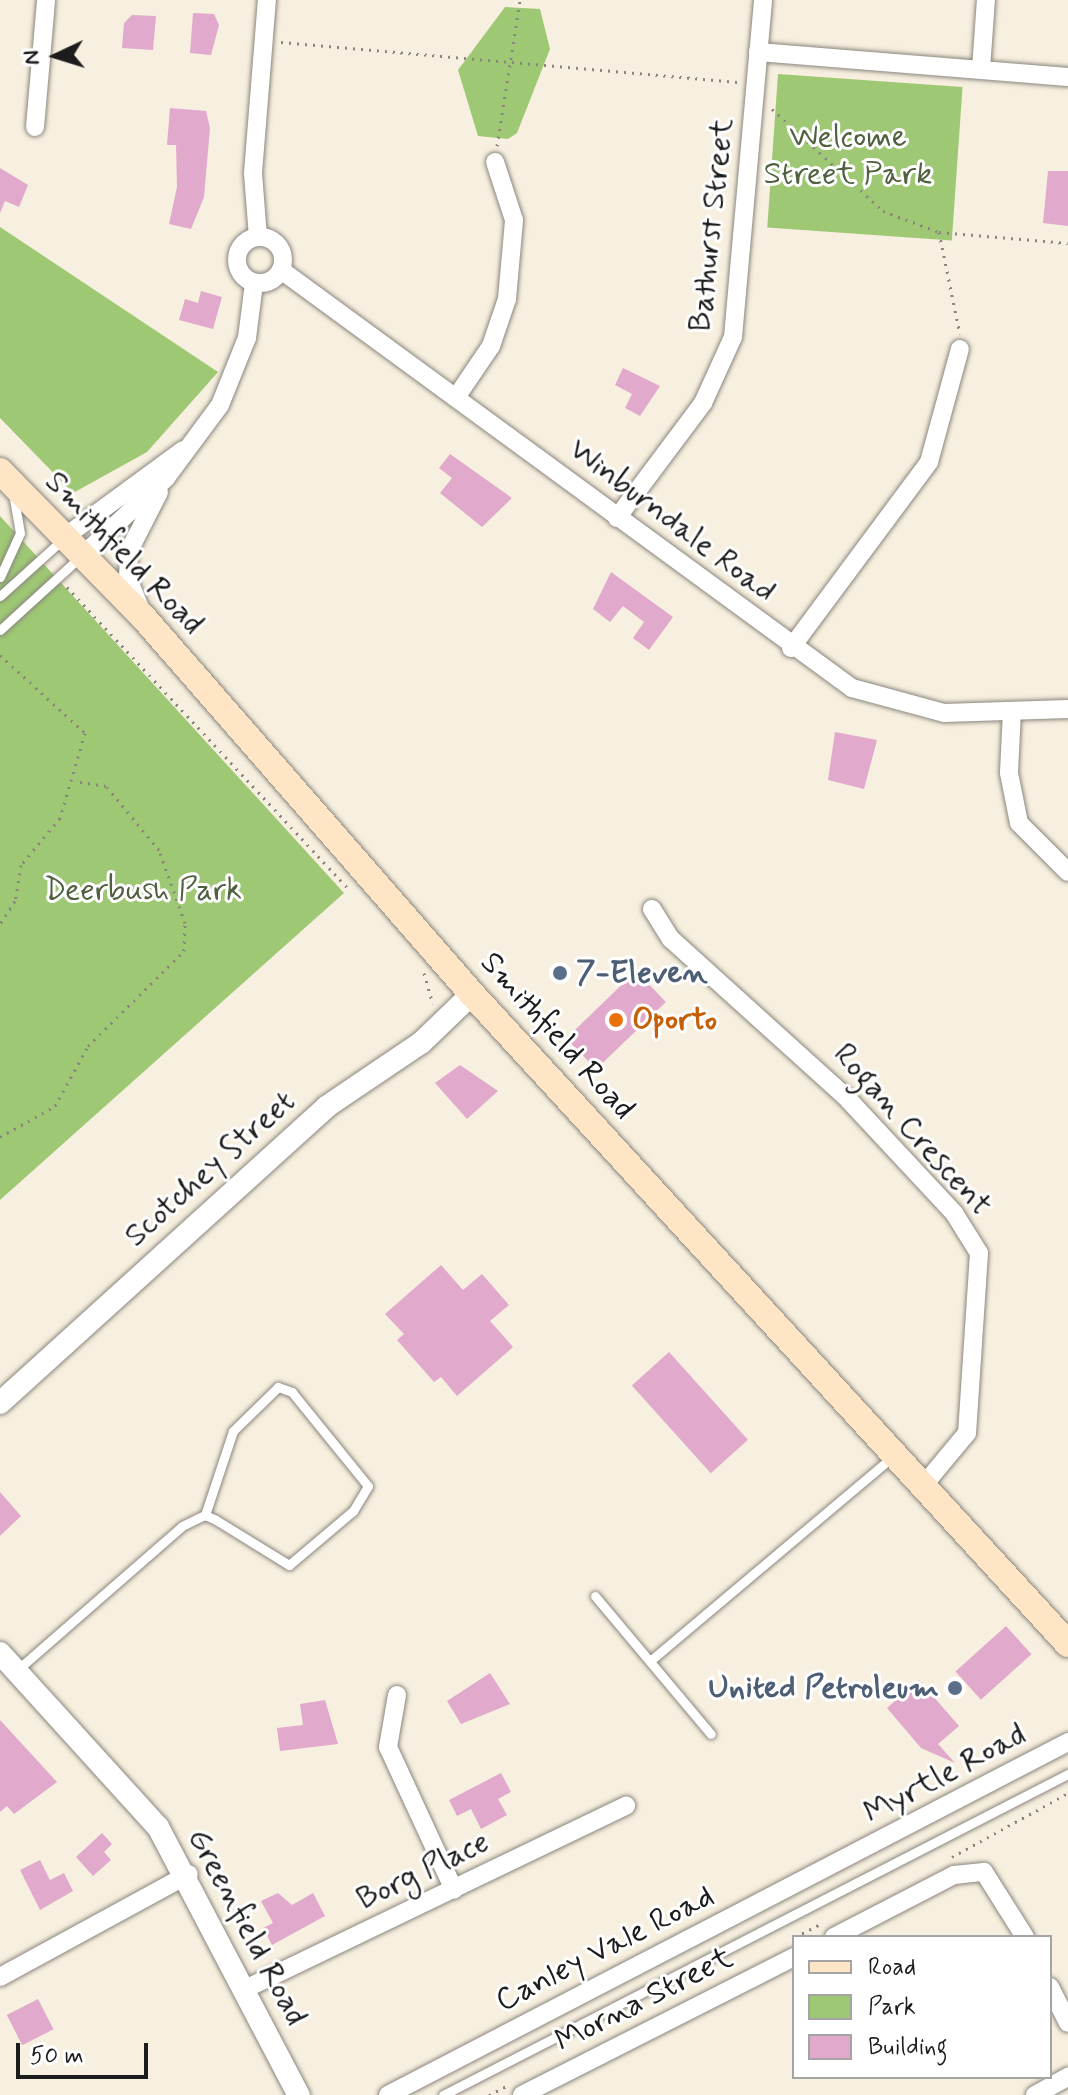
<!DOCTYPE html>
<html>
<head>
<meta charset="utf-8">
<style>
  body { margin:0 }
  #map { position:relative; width:1068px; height:2095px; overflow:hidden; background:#f7efdf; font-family:Mynerve,sans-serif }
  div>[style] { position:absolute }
  .green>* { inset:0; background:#9ec874; transform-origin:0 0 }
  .building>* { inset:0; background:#e1a9cb; transform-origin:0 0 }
  .path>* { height:3px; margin-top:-1.5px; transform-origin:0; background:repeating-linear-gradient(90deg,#8a867e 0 2px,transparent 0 8px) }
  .roads { filter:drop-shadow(0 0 2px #8a867e) drop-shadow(0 0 2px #8a867e) }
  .service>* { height:9px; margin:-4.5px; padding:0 4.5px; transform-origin:4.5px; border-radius:4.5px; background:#fff }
  .minor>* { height:18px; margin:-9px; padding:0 9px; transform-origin:9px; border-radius:9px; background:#fff }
  .minor>.ring { margin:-9px; padding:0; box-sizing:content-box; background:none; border:18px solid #fff; border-radius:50% }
  .tertiary>* { height:22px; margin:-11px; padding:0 11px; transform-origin:11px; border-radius:11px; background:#fff }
  .secondary>* { height:26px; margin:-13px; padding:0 13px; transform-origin:13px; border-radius:13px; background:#fde5c5 }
  .dots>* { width:22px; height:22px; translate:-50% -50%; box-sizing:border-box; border:4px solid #fff; border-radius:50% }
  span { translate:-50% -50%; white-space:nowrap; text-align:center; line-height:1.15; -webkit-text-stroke:6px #fff; paint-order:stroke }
  .park-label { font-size:32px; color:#50613f }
  .street-label { font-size:32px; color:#1c1c1c }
  .service-label { font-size:32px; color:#4e5e75; font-weight:700 }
  .left { translate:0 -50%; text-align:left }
  .right { translate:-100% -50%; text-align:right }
  .food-label { font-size:32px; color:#c56008; font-weight:700 }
  .legend { position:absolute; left:792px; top:1935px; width:260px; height:144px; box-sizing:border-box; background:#fff; border:2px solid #a4a4a4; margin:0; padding:10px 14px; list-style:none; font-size:24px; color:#1c1c1c }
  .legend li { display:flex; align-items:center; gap:16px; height:40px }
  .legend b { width:40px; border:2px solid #a4a4a4 }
  .north { position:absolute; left:16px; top:16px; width:80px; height:80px; -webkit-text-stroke:6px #fff; paint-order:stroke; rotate:266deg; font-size:22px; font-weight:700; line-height:32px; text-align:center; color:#1c1c1c }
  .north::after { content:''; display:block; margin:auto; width:28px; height:36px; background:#1c1c1c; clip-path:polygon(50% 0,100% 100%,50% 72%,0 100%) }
  .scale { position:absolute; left:16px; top:2043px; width:132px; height:36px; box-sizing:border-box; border:4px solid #1c1c1c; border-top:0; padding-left:10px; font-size:24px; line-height:28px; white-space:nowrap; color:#1c1c1c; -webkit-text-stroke:6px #fff; paint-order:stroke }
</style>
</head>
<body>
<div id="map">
  <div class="green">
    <i style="clip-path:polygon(505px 7px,540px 9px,550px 49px,517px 133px,508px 139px,478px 136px,458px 70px)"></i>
    <i style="left:778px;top:74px;width:185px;height:154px;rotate:4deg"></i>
    <i style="clip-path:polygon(0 227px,218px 372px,147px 452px,73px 493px,0 418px)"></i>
    <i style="clip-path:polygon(0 516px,344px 893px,0 1200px)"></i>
  </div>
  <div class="building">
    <i style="clip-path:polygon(193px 13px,214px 14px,219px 25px,211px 55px,190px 53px)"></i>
    <i style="clip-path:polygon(132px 15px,156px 16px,153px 50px,122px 48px,124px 23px)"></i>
    <i style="clip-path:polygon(170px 108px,206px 111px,210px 128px,204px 197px,191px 229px,169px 224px,177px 187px,176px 145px,167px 145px)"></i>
    <i style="clip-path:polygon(0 168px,28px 185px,19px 207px,5px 201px,0 213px)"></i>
    <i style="clip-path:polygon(1048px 171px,1068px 171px,1068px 226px,1043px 223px)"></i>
    <i style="clip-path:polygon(201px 291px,222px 297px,213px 329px,179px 320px,185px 299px,198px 303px)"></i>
    <i style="clip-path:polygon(623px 368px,660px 386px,640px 416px,625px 408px,632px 394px,615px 385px)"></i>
    <i style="clip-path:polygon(450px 454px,512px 498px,482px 527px,440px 493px,452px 478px,439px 468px)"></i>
    <i style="clip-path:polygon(611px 572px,673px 617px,649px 650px,633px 638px,644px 622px,623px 606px,610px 622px,593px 609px)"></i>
    <i style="clip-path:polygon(835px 732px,877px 740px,864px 789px,828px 780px)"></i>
    <i style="left:636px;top:971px;width:43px;height:97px;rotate:46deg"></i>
    <i style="clip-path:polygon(460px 1065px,498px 1091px,467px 1119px,435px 1083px)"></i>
    <i style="clip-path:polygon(441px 1265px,463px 1290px,482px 1274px,509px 1305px,490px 1321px,513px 1347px,457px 1396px,441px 1377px,434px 1382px,397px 1340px,404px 1334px,385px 1314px)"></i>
    <i style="left:669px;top:1352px;width:118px;height:50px;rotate:48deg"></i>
    <i style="clip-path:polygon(0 1492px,21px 1516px,0 1536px)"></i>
    <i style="left:1006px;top:1626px;width:38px;height:68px;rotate:48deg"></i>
    <i style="clip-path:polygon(490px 1673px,510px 1704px,461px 1724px,447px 1701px)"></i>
    <i style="clip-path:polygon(919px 1680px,959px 1726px,938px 1744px,955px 1763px,921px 1748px,887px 1708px)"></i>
    <i style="clip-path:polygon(325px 1700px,338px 1744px,280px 1751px,277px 1728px,303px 1725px,300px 1704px)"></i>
    <i style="clip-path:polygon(0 1720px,57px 1782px,14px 1814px,7px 1806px,0 1812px)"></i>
    <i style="clip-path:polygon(501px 1773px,511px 1792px,498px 1799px,507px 1815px,481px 1829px,471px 1809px,457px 1816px,449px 1800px)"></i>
    <i style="clip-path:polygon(102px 1833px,112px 1844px,104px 1852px,111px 1860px,93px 1876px,76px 1857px)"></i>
    <i style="clip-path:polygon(40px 1860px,50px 1880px,64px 1873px,73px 1891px,40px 1910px,20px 1870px)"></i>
    <i style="clip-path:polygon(278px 1893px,292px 1905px,313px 1893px,325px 1916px,272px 1945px,263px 1928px,273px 1923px,261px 1901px)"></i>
    <i style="left:38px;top:1999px;width:34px;height:35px;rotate:63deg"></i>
  </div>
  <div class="path">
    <i style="left:281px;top:42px;width:461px;rotate:5deg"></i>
    <i style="left:772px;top:109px;width:151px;rotate:42.6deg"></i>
    <i style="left:883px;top:211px;width:60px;rotate:20.6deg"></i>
    <i style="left:939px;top:232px;width:129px;rotate:4.9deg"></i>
    <i style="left:497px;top:146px;width:148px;rotate:-81deg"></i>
    <i style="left:939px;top:232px;width:104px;rotate:78.4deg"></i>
    <i style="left:67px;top:587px;width:415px;rotate:47deg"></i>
    <i style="left:0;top:655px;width:115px;rotate:42.5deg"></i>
    <i style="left:85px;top:733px;width:89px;rotate:106.4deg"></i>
    <i style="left:60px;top:818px;width:61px;rotate:129.7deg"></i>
    <i style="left:21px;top:865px;width:36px;rotate:99deg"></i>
    <i style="left:15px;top:901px;width:27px;rotate:123deg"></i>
    <i style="left:424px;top:973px;width:32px;rotate:74deg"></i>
    <i style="left:0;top:1137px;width:63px;rotate:-29.4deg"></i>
    <i style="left:55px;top:1106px;width:68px;rotate:-61.2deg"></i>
    <i style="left:88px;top:1046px;width:135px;rotate:-44.7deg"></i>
    <i style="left:184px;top:951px;width:28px;rotate:-88deg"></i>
    <i style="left:185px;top:923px;width:77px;rotate:-109.6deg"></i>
    <i style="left:159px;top:850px;width:83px;rotate:-129.6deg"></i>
    <i style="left:106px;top:786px;width:31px;rotate:-171deg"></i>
    <i style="left:952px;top:1857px;width:132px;rotate:-28.9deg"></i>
    <i style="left:795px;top:1937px;width:29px;rotate:-27deg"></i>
    <i style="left:489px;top:2095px;width:20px;rotate:-27deg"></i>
  </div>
  <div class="roads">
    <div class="service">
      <i style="left:0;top:577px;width:48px;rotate:-65.6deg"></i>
      <i style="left:20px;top:533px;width:36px;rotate:-100deg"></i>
      <i style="left:0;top:596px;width:85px;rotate:-42.1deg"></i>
      <i style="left:0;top:630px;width:110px;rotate:-42.4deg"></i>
      <i style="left:595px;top:1596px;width:180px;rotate:50deg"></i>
      <i style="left:650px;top:1661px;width:317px;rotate:-40.1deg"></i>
      <i style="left:16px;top:1671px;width:220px;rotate:-41.1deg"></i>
      <i style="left:182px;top:1526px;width:25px;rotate:-26deg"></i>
      <i style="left:205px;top:1515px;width:12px;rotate:24deg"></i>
      <i style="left:216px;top:1520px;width:86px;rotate:31.7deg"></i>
      <i style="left:289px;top:1565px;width:84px;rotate:-40.2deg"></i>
      <i style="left:353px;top:1511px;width:29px;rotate:-59deg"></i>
      <i style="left:368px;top:1486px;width:121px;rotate:-129deg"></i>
      <i style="left:292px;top:1392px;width:15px;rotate:-160deg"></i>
      <i style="left:278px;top:1387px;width:63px;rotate:135.6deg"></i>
      <i style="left:233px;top:1431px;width:89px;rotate:108.4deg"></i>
      <i style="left:443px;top:2095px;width:703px;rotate:-27.19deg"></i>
    </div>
    <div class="minor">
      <i style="left:758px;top:52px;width:311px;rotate:4.6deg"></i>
      <i style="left:981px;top:69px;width:69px;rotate:-85.9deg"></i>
      <i style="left:35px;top:127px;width:127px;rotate:-85deg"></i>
      <i style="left:258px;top:237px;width:64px;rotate:-94.5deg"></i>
      <i style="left:253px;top:173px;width:174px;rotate:-85.4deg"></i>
      <i class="ring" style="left:237px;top:237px;width:28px;height:28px"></i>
      <i style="left:281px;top:270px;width:708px;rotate:36.21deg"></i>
      <i style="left:852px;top:688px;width:95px;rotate:15.2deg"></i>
      <i style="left:944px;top:713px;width:124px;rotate:-1.8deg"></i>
      <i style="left:457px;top:396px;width:60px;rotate:-55.8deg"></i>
      <i style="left:491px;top:346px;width:50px;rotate:-71.2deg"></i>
      <i style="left:507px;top:299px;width:79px;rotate:-84.9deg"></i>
      <i style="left:514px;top:220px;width:61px;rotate:-108.1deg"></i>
      <i style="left:617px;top:518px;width:144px;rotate:-53.2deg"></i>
      <i style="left:703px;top:403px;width:72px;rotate:-65.6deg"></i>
      <i style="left:733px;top:337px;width:338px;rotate:-84.9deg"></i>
      <i style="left:66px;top:536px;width:145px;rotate:-36.3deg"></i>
      <i style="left:84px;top:554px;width:112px;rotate:-42.8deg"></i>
      <i style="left:166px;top:478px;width:91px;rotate:-53.5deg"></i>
      <i style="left:220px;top:405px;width:72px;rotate:-68.1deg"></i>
      <i style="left:247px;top:338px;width:55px;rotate:-82.7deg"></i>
      <i style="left:140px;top:608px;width:31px;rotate:-112deg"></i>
      <i style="left:128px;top:579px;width:28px;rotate:-88deg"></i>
      <i style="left:129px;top:551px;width:66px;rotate:-63deg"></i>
      <i style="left:791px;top:648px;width:232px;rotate:-53.4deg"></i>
      <i style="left:929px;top:462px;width:117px;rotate:-74.7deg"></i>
      <i style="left:1012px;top:711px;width:62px;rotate:92.8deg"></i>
      <i style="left:1009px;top:773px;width:51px;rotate:78.7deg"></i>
      <i style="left:1019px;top:823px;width:69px;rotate:45deg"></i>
      <i style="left:652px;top:909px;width:36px;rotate:58deg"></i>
      <i style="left:671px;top:939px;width:234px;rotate:42.1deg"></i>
      <i style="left:845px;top:1096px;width:160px;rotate:47deg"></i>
      <i style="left:954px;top:1213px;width:47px;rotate:58deg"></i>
      <i style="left:979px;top:1253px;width:180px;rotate:93.8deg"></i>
      <i style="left:967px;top:1433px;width:69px;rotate:129.7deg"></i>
      <i style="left:397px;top:1695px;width:53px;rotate:99.8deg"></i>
      <i style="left:388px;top:1747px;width:157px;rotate:65.2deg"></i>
      <i style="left:834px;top:1937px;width:135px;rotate:-27.3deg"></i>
      <i style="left:954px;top:1875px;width:30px;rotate:-6deg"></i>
      <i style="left:984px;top:1872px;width:77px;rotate:57.8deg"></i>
      <i style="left:0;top:1977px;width:215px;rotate:-28.6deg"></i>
      <i style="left:1050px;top:1987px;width:40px;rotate:63.4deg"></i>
      <i style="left:245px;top:1989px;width:423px;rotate:-25.7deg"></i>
      <i style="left:388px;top:2095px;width:766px;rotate:-27.43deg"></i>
      <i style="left:522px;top:2095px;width:305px;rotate:-26.9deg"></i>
      <i style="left:1035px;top:2095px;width:38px;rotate:-29deg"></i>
    </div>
    <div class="tertiary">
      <i style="left:0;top:1403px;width:440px;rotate:-42.2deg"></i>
      <i style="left:326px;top:1107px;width:115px;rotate:-34deg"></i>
      <i style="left:421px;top:1043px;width:71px;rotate:-43.9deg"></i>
      <i style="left:0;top:1653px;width:235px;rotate:47.8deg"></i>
      <i style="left:158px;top:1827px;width:303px;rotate:62.3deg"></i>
    </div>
    <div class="secondary">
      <i style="left:0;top:471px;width:206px;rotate:45.6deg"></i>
      <i style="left:144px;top:618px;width:499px;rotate:48.9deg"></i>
      <i style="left:472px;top:994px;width:882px;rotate:47.48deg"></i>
    </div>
  </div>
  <div class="dots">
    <i style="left:560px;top:973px;background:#5c6f8a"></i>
    <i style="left:616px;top:1020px;background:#e8710a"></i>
    <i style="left:955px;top:1688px;background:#5c6f8a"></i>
  </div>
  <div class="park-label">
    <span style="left:848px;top:156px">Welcome<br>Street Park</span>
    <span style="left:143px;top:890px">Deerbush Park</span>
  </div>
  <div class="street-label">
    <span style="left:712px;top:225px;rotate:-84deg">Bathurst Street</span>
    <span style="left:672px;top:521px;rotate:37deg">Winburndale Road</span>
    <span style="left:124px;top:553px;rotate:46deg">Smithfield Road</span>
    <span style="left:557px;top:1036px;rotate:48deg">Smithfield Road</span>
    <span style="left:912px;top:1130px;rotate:48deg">Rogan Crescent</span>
    <span style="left:210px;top:1169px;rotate:-42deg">Scotchey Street</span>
    <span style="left:945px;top:1774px;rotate:-28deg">Myrtle Road</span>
    <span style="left:423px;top:1871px;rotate:-26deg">Borg Place</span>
    <span style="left:247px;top:1927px;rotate:62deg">Greenfield Road</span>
    <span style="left:605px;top:1949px;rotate:-27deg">Canley Vale Road</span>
    <span style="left:644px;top:2000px;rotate:-27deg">Morna Street</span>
  </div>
  <div class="service-label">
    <span class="left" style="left:576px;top:973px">7-Eleven</span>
    <span class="right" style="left:939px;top:1688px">United Petroleum</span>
  </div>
  <div class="food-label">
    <span class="left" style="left:632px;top:1020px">Oporto</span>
  </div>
  <ul class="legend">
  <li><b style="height:10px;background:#fde5c5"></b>Road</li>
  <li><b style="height:22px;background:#9ec874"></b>Park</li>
  <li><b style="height:22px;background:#e1a9cb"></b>Building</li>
  </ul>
  <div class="north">N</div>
  <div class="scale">50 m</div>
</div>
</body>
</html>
